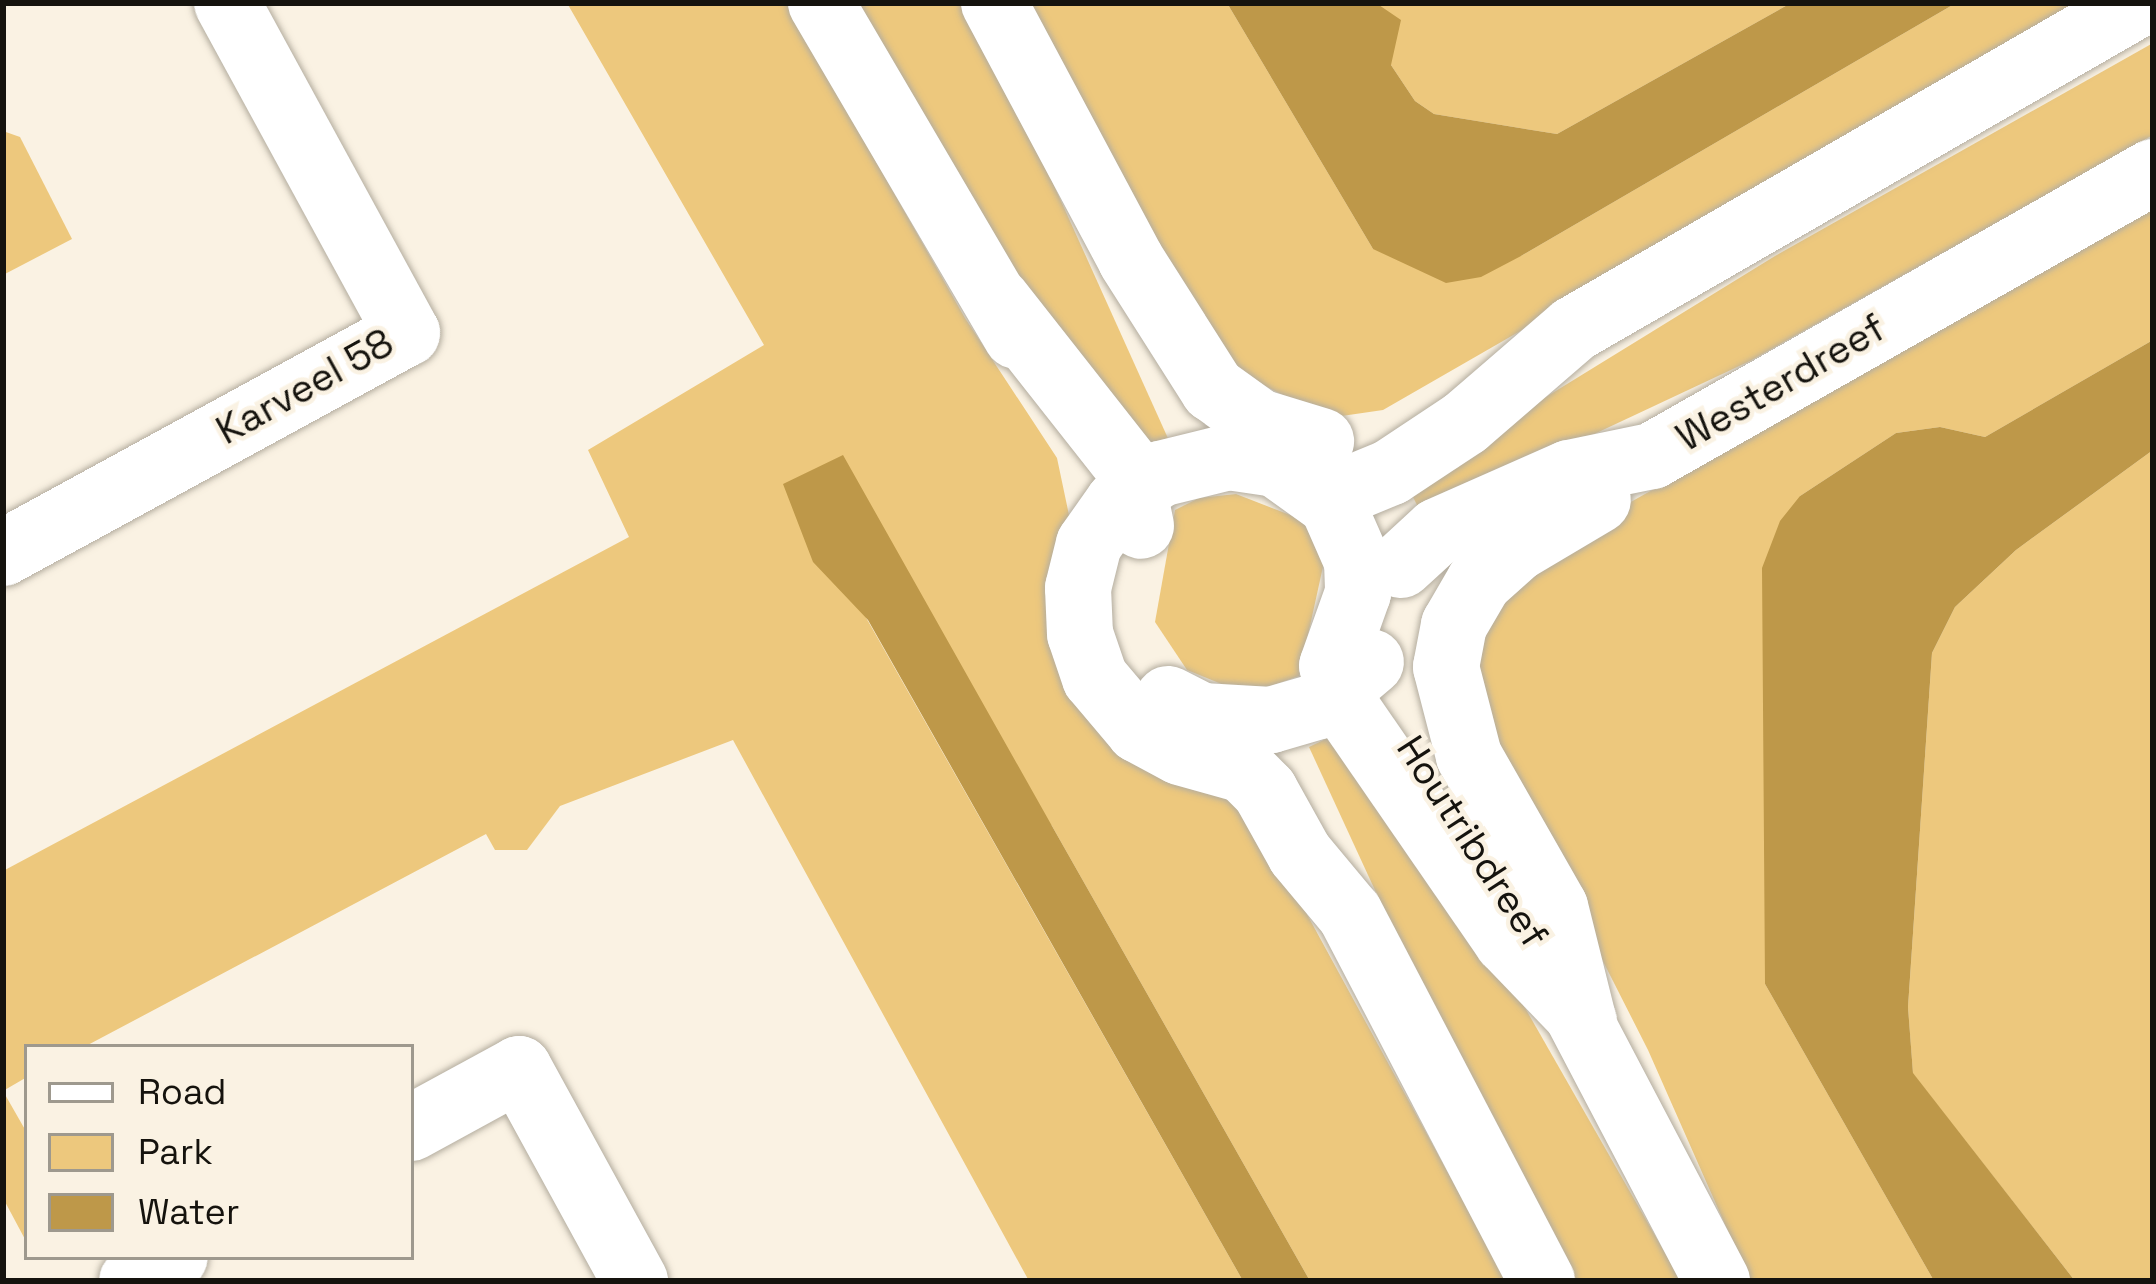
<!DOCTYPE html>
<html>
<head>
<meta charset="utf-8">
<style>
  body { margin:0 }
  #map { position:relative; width:2156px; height:1284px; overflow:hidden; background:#faf2e3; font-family:"Space Grotesk",sans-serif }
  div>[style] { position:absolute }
  .green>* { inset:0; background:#edc87d }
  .water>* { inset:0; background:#be9849 }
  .roads { filter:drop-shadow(0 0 3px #b4ad9f) drop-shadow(0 0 3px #b4ad9f) }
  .minor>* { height:66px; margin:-33px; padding:0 33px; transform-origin:33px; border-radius:33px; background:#fff }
  .major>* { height:66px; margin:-33px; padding:0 33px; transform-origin:33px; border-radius:33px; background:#fff }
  span { translate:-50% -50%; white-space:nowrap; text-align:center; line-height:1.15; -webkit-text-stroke:9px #faf2e3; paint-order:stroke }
  .street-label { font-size:39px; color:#15130e }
  .frame { position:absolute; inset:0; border:6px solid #15130e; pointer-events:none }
  .legend { position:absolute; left:24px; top:1044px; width:390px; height:216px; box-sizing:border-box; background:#faf2e3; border:3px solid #9e998e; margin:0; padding:15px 21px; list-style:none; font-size:36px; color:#15130e }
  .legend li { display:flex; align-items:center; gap:24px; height:60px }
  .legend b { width:60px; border:3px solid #9e998e }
</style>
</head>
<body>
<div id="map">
  <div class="green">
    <i style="clip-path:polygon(567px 3px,786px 3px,965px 318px,1057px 458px,1069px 515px,1058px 586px,1206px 784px,1255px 819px,1507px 1281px,1310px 1281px,1052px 826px,864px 614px,1243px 1281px,1029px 1281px,733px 740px,560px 806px,527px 850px,495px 850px,486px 834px,84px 1047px,27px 1047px,27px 1077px,3px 1091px,27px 1133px,27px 1243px,3px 1198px,3px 871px,629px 537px,588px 450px,764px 345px)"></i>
    <i style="clip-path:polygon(851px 3px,960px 3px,1038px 150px,1171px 445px,1142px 459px,975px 216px)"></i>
    <i style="clip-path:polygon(1025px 3px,1227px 3px,1373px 249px,1521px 256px,1956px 3px,2090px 3px,1383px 410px,1328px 418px,1224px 365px)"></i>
    <i style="clip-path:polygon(1376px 3px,1791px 3px,1557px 134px,1434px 114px,1415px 101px,1391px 65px)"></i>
    <i style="clip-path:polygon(2153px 43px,2153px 135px,1750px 361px,1422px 515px,1406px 483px,1775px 256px)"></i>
    <i style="clip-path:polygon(3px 131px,20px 137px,72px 239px,3px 275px)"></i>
    <i style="clip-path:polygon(2153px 209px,2153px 340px,1985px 437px,1940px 427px,1896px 433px,1800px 496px,1765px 984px,1934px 1281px,1750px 1281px,1648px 1050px,1469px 697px,1491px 609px,1588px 526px)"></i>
    <i style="clip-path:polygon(2153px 450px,2153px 1281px,2075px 1281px,1913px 1074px,1908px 1007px,1932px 653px,1955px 607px,2016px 550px)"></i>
    <i style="clip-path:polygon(1236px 494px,1303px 520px,1324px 562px,1299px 676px,1268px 687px,1224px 685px,1187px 670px,1155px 622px,1175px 510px,1199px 498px)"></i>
    <i style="clip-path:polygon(1338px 733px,1500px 964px,1681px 1281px,1572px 1281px,1421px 990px,1309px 747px)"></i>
  </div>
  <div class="water">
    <i style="clip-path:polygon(1227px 3px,1376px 3px,1401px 20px,1391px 65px,1415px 101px,1434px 114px,1557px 134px,1791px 3px,1956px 3px,1521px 256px,1481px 277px,1446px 283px,1373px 249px)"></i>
    <i style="clip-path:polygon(2153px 340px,2153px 450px,2016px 550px,1955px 607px,1932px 653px,1908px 1007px,1913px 1073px,2075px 1281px,1934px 1281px,1765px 984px,1762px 568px,1780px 521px,1800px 496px,1896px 433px,1940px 427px,1985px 437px)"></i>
    <i style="clip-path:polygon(843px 455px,1052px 826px,1310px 1281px,1243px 1281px,868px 620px,813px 562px,783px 484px)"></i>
  </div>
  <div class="roads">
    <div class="minor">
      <i style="left:3px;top:553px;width:460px;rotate:-28.6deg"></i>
      <i style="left:407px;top:333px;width:376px;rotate:-118.6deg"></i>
      <i style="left:411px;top:1128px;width:123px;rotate:-28.6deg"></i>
      <i style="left:519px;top:1069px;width:242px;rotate:61.3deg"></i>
      <i style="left:132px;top:1281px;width:49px;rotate:-29.2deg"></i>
    </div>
    <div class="major">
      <i style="left:821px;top:3px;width:386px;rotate:59.6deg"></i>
      <i style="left:994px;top:3px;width:291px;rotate:61.9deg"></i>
      <i style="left:1131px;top:260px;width:153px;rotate:57.6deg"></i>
      <i style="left:1213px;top:389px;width:57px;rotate:35.7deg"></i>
      <i style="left:1259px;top:422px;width:65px;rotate:17deg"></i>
      <i style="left:997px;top:300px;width:214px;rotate:51.8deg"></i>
      <i style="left:1129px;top:468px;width:59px;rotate:78.3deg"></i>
      <i style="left:1317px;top:488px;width:33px;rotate:2deg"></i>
      <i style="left:1350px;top:489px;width:44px;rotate:-22.5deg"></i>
      <i style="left:1391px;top:472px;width:89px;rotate:-33.5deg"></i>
      <i style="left:1465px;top:423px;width:144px;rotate:-40.8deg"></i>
      <i style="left:1574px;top:329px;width:653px;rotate:-29.94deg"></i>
      <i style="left:1401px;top:565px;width:50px;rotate:-42.6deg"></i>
      <i style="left:1438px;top:531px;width:143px;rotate:-23.9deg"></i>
      <i style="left:1569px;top:473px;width:85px;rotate:-11.6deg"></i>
      <i style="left:1652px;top:456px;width:576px;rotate:-29.55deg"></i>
      <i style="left:1168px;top:699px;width:38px;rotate:27deg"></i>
      <i style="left:1202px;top:716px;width:69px;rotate:3.3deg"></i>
      <i style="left:1271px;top:720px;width:50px;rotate:-16.3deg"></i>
      <i style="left:1319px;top:706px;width:68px;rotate:-40.2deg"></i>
      <i style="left:1560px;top:982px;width:338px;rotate:62.3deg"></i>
      <i style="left:1582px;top:1015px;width:111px;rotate:-104deg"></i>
      <i style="left:1555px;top:907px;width:174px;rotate:-119.7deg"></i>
      <i style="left:1469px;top:756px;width:92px;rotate:-104.5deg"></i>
      <i style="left:1446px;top:667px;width:43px;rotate:-79.2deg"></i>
      <i style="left:1454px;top:625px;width:50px;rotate:-59.8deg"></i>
      <i style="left:1479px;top:582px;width:51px;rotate:-41.8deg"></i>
      <i style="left:1517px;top:548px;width:94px;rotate:-30.7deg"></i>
      <i style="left:1542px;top:1281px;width:414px;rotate:-117.6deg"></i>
      <i style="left:1350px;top:914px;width:78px;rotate:-129.8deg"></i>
      <i style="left:1300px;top:854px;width:72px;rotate:-119.1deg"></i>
      <i style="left:1265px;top:791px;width:30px;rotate:-135deg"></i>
      <i style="left:1244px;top:770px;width:66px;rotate:-164.3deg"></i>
      <i style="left:1180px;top:752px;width:47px;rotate:-151.8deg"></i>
      <i style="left:1139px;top:730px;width:68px;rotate:-130.2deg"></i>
      <i style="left:1095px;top:678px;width:46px;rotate:-108.8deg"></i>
      <i style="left:1080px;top:634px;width:46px;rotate:-92.5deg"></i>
      <i style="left:1078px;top:588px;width:45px;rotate:-76deg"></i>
      <i style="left:1089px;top:544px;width:50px;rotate:-54.7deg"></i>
      <i style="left:1118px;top:503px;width:51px;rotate:-34.6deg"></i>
      <i style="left:1160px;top:474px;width:71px;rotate:-13.8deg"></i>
      <i style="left:1229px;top:457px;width:48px;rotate:8.5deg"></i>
      <i style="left:1276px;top:464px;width:69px;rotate:35.5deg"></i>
      <i style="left:1332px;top:504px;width:62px;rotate:66.3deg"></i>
      <i style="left:1357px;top:561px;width:32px;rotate:88deg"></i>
      <i style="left:1358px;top:593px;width:77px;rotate:109.6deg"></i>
      <i style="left:1332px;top:666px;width:49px;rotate:69.7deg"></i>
      <i style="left:1349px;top:712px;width:278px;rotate:55.4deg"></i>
      <i style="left:1507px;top:941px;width:111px;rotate:46.1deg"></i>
    </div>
  </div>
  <div class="street-label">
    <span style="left:1781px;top:383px;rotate:-30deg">Westerdreef</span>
    <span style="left:305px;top:387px;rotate:-29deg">Karveel 58</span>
    <span style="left:1472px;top:842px;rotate:57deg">Houtribdreef</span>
  </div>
  <div class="frame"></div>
  <ul class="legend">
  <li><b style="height:15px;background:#fff"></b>Road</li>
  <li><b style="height:33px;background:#edc87d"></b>Park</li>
  <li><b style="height:33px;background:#be9849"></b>Water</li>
  </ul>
</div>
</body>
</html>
